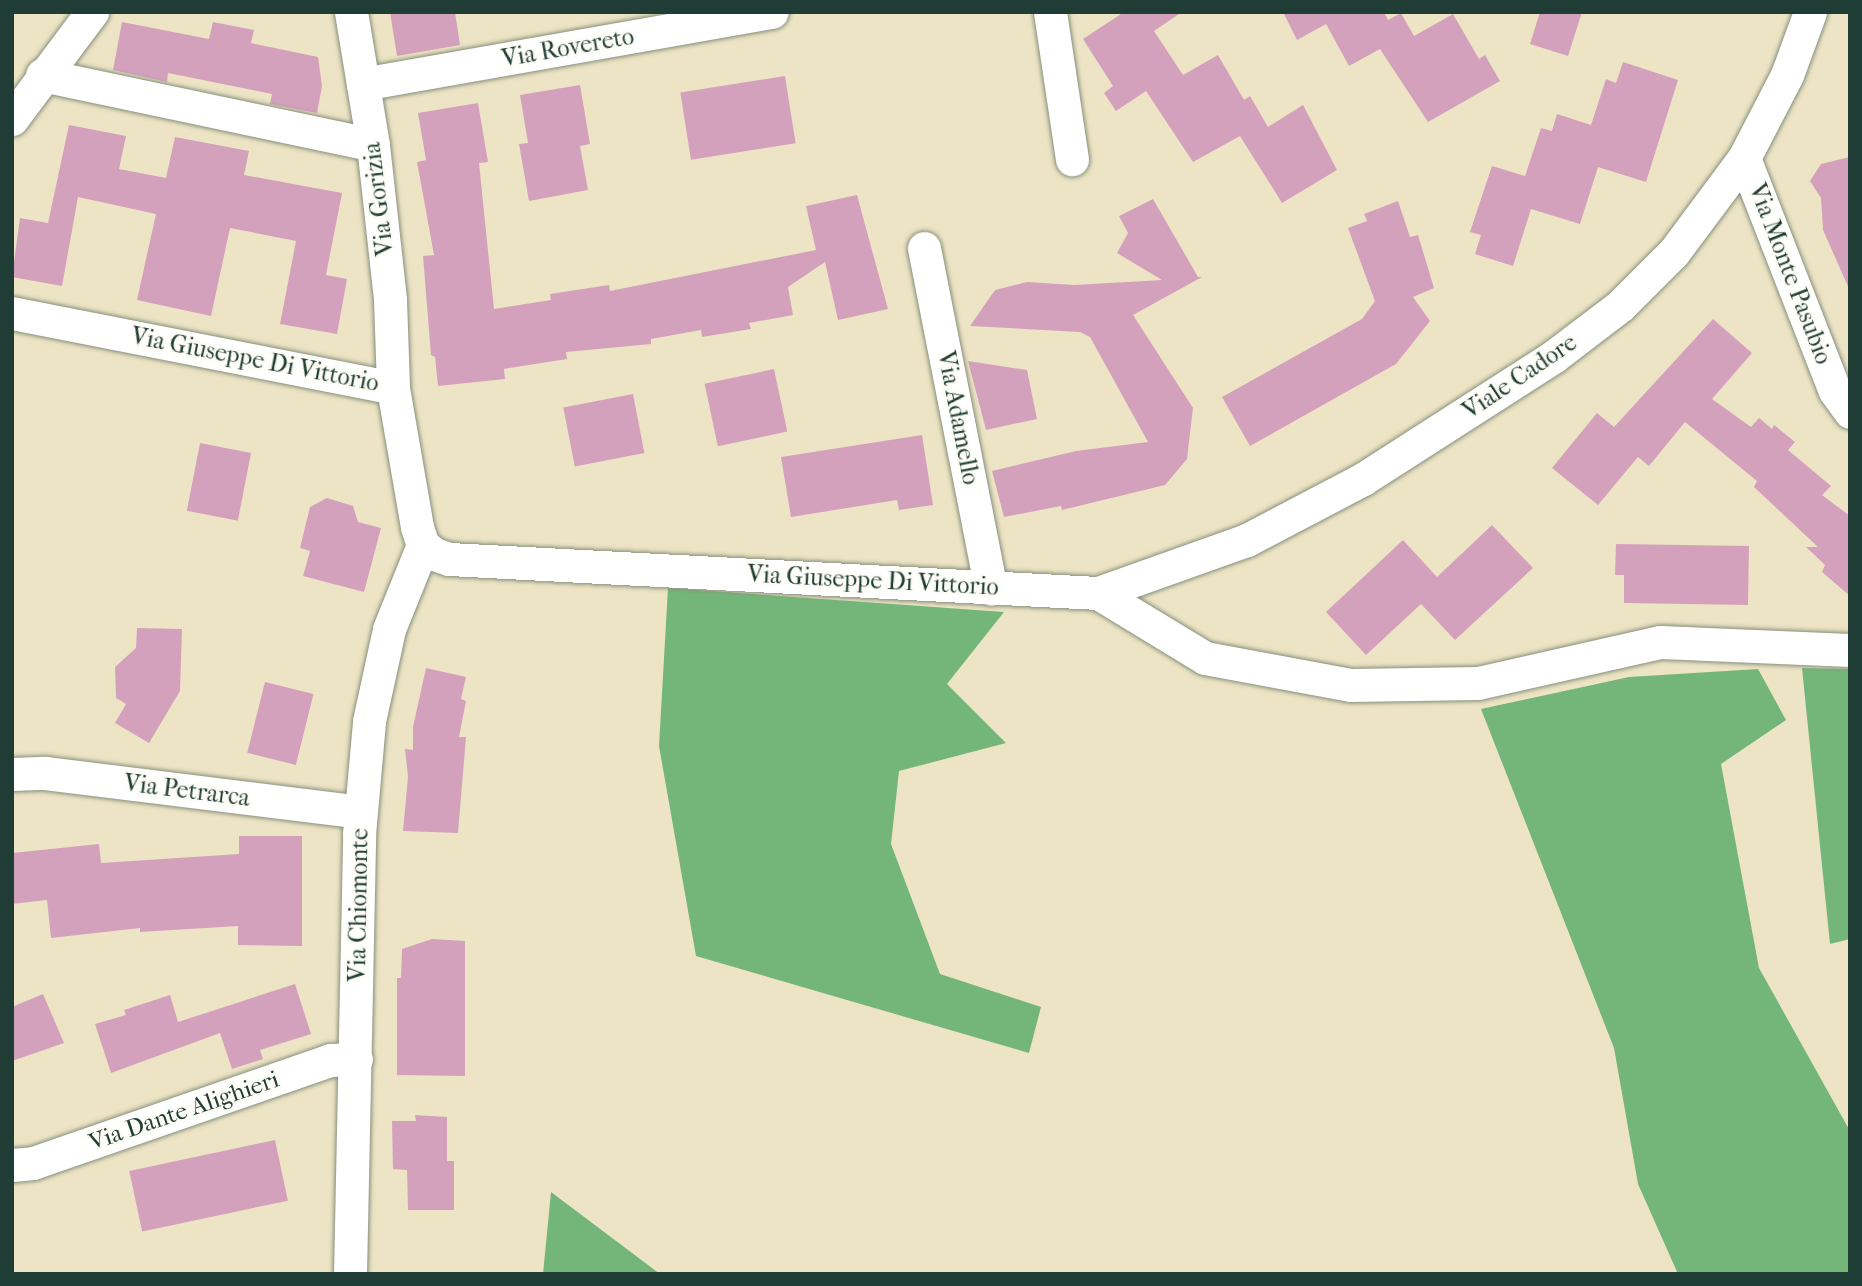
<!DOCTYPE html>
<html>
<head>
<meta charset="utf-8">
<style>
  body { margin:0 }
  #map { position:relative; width:1862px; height:1286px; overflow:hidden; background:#ede4c5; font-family:"IM FELL French Canon",serif }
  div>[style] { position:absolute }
  .forest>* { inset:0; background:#74b679 }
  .building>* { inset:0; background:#d4a1bd; transform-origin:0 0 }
  .roads { filter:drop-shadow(0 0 2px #86907c) drop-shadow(0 0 2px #86907c) }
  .minor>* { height:33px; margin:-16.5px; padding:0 16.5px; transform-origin:16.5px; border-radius:16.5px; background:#fff }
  span { translate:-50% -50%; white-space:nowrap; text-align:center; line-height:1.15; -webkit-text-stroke:6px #fdfcf7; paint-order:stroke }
  .street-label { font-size:24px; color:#1f3d34 }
  .frame { position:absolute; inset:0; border:14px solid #1f3d34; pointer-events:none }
</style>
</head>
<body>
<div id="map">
  <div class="forest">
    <i style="clip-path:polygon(668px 588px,1004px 612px,947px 684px,1006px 743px,899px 771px,891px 844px,940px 974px,1041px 1007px,1029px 1053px,696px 956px,659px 746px)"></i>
    <i style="clip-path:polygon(1802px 668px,1850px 669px,1850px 939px,1830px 944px)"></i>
    <i style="clip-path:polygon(1758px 669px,1786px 720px,1721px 764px,1759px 968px,1850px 1131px,1850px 1274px,1678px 1274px,1638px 1184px,1614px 1048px,1481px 709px,1629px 677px)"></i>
    <i style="clip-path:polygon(551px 1192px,660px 1274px,543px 1274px)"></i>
  </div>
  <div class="building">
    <i style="clip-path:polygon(390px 12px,455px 12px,460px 45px,397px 56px)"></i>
    <i style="clip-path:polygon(1124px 12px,1182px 12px,1154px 31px,1183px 75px,1218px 55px,1244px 100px,1250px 96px,1268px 127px,1303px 105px,1337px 170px,1282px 203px,1240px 136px,1193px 162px,1146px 91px,1116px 111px,1104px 93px,1113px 86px,1083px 39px)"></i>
    <i style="clip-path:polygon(1283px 12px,1384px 12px,1388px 20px,1401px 13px,1414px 36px,1453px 14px,1479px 59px,1485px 55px,1500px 81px,1428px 122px,1380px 49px,1349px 66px,1326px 24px,1297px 40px)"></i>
    <i style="clip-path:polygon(1540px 12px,1582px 12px,1568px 56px,1530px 44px)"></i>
    <i style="clip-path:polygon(122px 22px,209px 39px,213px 22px,254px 30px,251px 43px,318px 57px,322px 86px,317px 113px,270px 104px,272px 94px,168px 73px,167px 82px,113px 70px)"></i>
    <i style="clip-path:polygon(1623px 62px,1678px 80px,1646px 182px,1598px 167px,1580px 224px,1531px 209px,1513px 266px,1475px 254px,1481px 235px,1470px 232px,1492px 166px,1525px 176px,1541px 128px,1552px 131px,1557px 114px,1591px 125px,1606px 79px,1616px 83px)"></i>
    <i style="left:785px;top:76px;width:68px;height:106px;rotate:81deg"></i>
    <i style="clip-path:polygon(580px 85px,590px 144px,580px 146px,588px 190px,529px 201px,519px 144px,528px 143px,520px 95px)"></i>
    <i style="clip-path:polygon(478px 103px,488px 162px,479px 163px,494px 309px,551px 300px,550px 294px,609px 285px,610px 291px,816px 250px,806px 206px,857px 195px,888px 309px,838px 320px,825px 262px,788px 287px,793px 315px,749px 323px,751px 329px,702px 337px,701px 330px,651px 339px,651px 344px,566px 352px,567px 359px,504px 369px,505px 379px,438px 386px,435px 357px,431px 355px,423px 256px,434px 255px,417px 162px,426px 160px,418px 113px)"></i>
    <i style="clip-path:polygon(69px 125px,126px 136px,119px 169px,166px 178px,175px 137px,249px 151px,244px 175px,342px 193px,326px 275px,347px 279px,337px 334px,280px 324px,296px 241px,230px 228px,211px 316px,137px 300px,156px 214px,78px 197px,62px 286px,12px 277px,20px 218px,48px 223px)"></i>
    <i style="clip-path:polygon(1850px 157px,1850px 291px,1823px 230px,1821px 198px,1810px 181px,1821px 164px)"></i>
    <i style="clip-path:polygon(1153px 199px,1198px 277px,1202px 277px,1133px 315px,1193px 408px,1187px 459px,1165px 485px,1062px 510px,1061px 506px,1004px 517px,992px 471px,1076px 451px,1148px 442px,1090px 337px,1080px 332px,970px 326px,995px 290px,1027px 282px,1074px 285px,1162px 280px,1117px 253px,1128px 233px,1119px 216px)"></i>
    <i style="clip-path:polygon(1398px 201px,1410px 237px,1418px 235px,1434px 288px,1413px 297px,1430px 321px,1396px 364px,1250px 446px,1222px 397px,1362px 319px,1375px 301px,1348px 228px,1367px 221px,1364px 214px)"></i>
    <i style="clip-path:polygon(1713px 319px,1752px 353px,1712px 399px,1751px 427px,1759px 418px,1772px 429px,1774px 425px,1795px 442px,1788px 450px,1831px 486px,1822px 495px,1850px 516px,1850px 596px,1822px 572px,1825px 565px,1806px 547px,1818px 547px,1754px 487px,1757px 481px,1685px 422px,1649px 466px,1638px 457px,1598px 505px,1552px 468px,1597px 413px,1614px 427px)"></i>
    <i style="clip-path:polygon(968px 361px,1027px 370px,1037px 419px,986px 430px)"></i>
    <i style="left:774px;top:369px;width:64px;height:71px;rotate:78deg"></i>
    <i style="left:633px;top:394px;width:60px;height:71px;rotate:79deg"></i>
    <i style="clip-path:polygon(922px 435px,933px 505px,899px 510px,897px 500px,791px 517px,781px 457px)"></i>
    <i style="left:200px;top:443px;width:52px;height:69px;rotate:11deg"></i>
    <i style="clip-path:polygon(327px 498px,353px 506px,358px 522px,381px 528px,364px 592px,303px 576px,310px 551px,300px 548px,310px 507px)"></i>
    <i style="clip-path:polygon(1492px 525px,1533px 568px,1455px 640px,1421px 604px,1366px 655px,1326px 612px,1403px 540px,1437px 577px)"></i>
    <i style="clip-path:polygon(1616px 544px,1749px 546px,1748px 605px,1624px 603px,1624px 575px,1615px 575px)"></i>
    <i style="clip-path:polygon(137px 628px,182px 629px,180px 691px,149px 743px,115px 723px,126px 704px,116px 698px,115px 667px,136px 648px)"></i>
    <i style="clip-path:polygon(426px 668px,466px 677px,461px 699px,466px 701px,459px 737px,466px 737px,458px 833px,403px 831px,408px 777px,405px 749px,413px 750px,413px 727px)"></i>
    <i style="left:265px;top:682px;width:50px;height:73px;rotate:14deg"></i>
    <i style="clip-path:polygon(239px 836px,302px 836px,302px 946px,238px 945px,238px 926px,140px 932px,140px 928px,51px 938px,47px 900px,12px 904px,12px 853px,99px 844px,101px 863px,239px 854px)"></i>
    <i style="clip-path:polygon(432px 939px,465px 941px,465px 1076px,397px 1075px,397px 978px,401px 978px,402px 949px)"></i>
    <i style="clip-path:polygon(295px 984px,311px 1034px,260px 1050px,263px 1059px,232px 1069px,220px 1033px,111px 1073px,95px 1024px,126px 1015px,124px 1010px,170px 995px,178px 1022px)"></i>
    <i style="clip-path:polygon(43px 994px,64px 1043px,12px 1061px,12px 1007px)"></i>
    <i style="clip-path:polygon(415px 1115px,447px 1117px,447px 1161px,454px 1161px,454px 1210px,408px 1210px,407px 1170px,393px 1169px,392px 1121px,416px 1121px)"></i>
    <i style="left:275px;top:1140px;width:62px;height:149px;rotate:78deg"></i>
  </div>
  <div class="roads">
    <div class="minor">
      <i style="left:351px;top:12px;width:135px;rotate:80.6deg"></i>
      <i style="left:373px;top:145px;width:156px;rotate:83.7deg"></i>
      <i style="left:390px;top:300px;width:88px;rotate:88deg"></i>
      <i style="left:393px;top:388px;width:141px;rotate:80.2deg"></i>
      <i style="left:417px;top:527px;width:19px;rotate:72deg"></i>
      <i style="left:423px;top:545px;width:14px;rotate:39deg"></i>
      <i style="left:434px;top:554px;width:16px;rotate:18deg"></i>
      <i style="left:449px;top:559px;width:650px;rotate:3deg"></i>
      <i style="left:1098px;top:593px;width:125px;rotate:31.3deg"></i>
      <i style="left:1205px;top:658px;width:148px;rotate:10.5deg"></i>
      <i style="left:1351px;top:685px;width:127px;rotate:-0.9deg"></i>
      <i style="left:1478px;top:683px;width:187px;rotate:-12.7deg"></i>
      <i style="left:1660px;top:642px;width:190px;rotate:2.4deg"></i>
      <i style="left:1050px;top:12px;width:149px;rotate:81.5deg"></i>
      <i style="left:42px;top:75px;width:338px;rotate:11.9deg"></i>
      <i style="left:363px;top:84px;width:415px;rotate:-10deg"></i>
      <i style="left:12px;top:119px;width:134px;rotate:-53.2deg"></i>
      <i style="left:1744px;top:158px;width:250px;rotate:68.7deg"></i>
      <i style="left:1835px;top:391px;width:26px;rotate:54deg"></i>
      <i style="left:924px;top:248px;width:347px;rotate:78.9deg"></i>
      <i style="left:12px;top:313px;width:388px;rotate:11.1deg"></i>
      <i style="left:1098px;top:593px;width:158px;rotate:-19.6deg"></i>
      <i style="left:1247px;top:540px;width:131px;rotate:-27.7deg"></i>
      <i style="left:1363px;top:479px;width:226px;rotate:-32.7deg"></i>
      <i style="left:1553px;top:357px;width:84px;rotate:-37.3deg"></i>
      <i style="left:1620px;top:306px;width:76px;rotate:-45deg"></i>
      <i style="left:1674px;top:252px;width:117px;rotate:-53.3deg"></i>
      <i style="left:1744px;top:158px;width:93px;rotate:-62.6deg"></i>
      <i style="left:1787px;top:75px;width:67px;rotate:-69.9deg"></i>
      <i style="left:12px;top:774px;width:33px;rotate:-2deg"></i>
      <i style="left:45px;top:773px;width:318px;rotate:7deg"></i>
      <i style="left:12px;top:1165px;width:21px;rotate:-5deg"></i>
      <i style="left:33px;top:1163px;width:314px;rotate:-19.1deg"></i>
      <i style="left:330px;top:1060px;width:26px;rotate:-2deg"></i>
      <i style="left:350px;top:1274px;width:440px;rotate:-88.8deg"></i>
      <i style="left:359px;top:834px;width:113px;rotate:-84.9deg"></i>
      <i style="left:369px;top:721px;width:94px;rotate:-77.7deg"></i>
      <i style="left:389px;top:629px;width:91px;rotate:-68deg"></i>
    </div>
  </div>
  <div class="street-label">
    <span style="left:568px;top:48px;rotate:-10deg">Via Rovereto</span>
    <span style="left:379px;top:199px;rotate:-97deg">Via Gorizia</span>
    <span style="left:1790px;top:274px;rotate:69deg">Via Monte Pasubio</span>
    <span style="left:255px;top:360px;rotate:11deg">Via Giuseppe Di Vittorio</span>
    <span style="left:1520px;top:377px;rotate:-34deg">Viale Cadore</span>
    <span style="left:958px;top:418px;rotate:79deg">Via Adamello</span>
    <span style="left:873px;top:581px;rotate:3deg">Via Giuseppe Di Vittorio</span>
    <span style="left:187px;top:791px;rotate:7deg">Via Petrarca</span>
    <span style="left:359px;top:905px;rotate:-89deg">Via Chiomonte</span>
    <span style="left:184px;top:1111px;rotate:-19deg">Via Dante Alighieri</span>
  </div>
  <div class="frame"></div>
</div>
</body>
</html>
